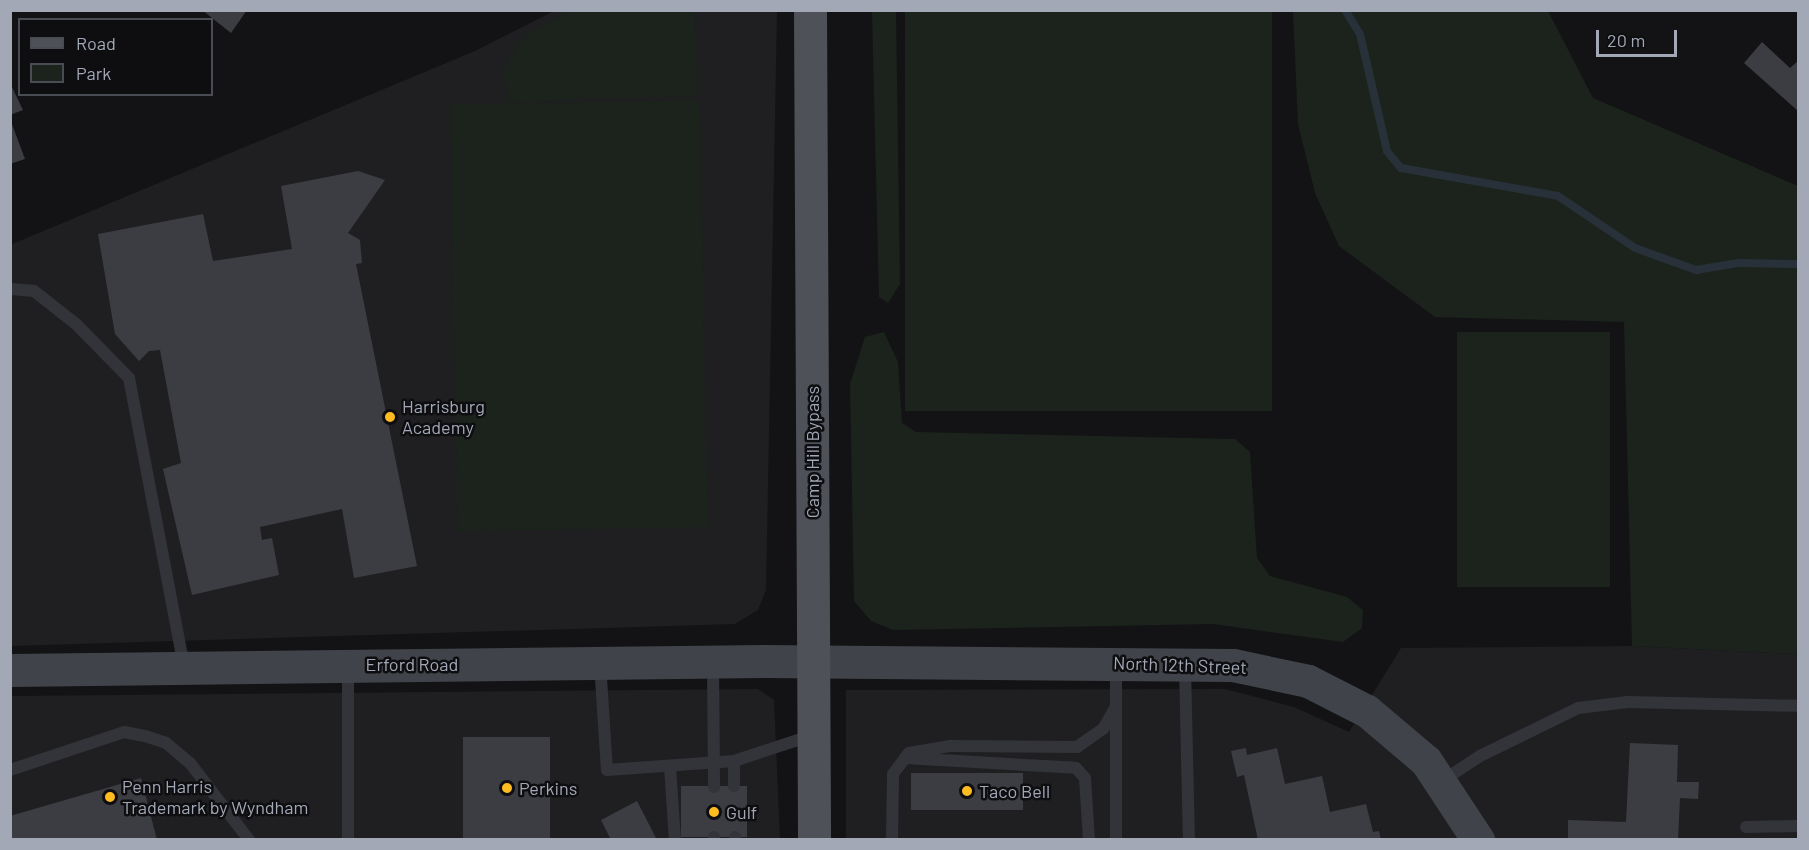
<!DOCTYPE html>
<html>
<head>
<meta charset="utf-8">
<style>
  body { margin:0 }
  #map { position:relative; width:1809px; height:850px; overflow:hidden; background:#131315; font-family:Barlow,sans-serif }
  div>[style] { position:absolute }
  .built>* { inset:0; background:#1f1f22 }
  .green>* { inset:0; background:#1b231c; transform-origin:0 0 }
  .stream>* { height:8px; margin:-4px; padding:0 4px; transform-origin:4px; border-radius:4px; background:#28313a }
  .building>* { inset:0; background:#3c3d43; transform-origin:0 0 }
  .service>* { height:12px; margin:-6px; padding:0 6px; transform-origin:6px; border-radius:6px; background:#33343a }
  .secondary>* { height:33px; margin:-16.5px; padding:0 16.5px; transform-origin:16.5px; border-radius:16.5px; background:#41434a }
  .primary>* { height:33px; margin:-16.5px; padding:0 16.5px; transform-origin:16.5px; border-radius:16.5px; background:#4f5159 }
  .dots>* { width:16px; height:16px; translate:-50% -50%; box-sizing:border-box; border:3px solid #0e0e10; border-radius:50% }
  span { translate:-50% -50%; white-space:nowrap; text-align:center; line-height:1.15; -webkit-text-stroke:5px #0e0e10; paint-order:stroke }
  .poi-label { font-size:18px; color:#a3a8b7 }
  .left { translate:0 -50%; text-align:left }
  .street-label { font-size:18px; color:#a3a8b7 }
  .frame { position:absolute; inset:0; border:12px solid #a3a8b7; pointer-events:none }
  .legend { position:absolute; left:18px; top:18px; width:195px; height:78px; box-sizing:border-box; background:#0e0e10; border:2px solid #4a4c53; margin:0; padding:8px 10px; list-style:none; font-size:18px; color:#a3a8b7 }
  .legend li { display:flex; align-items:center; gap:12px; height:30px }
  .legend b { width:30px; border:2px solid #4a4c53 }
  .scale { position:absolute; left:1596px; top:30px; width:81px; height:27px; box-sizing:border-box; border:3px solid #a3a8b7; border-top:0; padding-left:8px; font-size:18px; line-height:21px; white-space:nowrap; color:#a3a8b7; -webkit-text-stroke:4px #0e0e10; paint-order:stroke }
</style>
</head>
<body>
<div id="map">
  <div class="built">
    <i style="clip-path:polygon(554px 11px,777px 11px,766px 590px,758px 610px,735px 624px,11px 646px,10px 245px,475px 51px)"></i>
    <i style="clip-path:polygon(1632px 646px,1798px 654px,1798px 839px,846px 840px,846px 690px,1225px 689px,1294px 707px,1349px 732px,1401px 648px)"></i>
    <i style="clip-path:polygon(758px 689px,774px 700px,780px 839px,11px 839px,10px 696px)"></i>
  </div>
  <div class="green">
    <i style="clip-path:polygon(568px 11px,694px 11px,698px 96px,509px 102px,502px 71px,524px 36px)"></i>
    <i style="clip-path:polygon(872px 11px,896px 11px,900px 284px,888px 303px,879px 297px)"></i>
    <i style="left:905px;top:11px;width:367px;height:400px"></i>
    <i style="clip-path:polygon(1293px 11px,1548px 11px,1593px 98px,1798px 186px,1798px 654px,1632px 646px,1624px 322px,1435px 317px,1339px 246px,1315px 193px,1298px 124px)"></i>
    <i style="left:700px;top:100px;width:427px;height:250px;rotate:89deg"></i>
    <i style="clip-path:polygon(884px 332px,898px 362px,902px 423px,916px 432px,1235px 439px,1250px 452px,1257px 558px,1270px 576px,1347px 597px,1363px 610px,1362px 628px,1343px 642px,1213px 624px,893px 630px,871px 621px,854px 601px,850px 384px,865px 337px)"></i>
    <i style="left:1457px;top:332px;width:153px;height:255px"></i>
  </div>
  <div class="stream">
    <i style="left:1345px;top:10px;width:28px;rotate:58deg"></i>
    <i style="left:1360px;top:34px;width:120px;rotate:77deg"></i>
    <i style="left:1387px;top:151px;width:22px;rotate:51deg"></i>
    <i style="left:1401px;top:168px;width:159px;rotate:10.1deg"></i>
    <i style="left:1558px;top:196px;width:93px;rotate:34deg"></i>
    <i style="left:1635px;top:248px;width:65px;rotate:19.8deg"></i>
    <i style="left:1696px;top:270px;width:43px;rotate:-9.5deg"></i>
    <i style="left:1738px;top:263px;width:60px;rotate:1deg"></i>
  </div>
  <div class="building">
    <i style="clip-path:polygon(202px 10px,247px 10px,231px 33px)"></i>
    <i style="clip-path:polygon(1762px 42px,1790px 68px,1798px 61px,1798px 111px,1744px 63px)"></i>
    <i style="clip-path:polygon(10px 83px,23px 110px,10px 115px)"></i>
    <i style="clip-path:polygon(10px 119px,25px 159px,10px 164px)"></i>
    <i style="clip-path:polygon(358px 171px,385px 180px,348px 233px,360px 240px,362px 263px,356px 264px,417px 566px,354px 578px,342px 509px,260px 527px,262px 540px,272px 538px,279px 575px,192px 595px,163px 469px,181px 463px,160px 350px,149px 351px,139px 361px,115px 334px,98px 234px,203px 214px,213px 261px,292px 249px,281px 186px)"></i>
    <i style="left:463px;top:737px;width:87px;height:103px"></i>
    <i style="clip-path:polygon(1630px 743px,1678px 745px,1677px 782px,1699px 782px,1698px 799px,1680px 798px,1678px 840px,1568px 840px,1568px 820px,1626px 822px)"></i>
    <i style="clip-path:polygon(1246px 748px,1247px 755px,1277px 748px,1285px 784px,1322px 776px,1330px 812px,1366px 804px,1373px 832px,1379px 831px,1381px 840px,1258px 840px,1244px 775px,1237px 777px,1231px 751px)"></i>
    <i style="left:911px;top:773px;width:112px;height:37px"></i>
    <i style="clip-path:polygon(141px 778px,157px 840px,10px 840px,10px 816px)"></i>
    <i style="left:747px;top:786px;width:51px;height:66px;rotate:90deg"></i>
    <i style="clip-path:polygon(637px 801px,657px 840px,611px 840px,601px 820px)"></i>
  </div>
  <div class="service">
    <i style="left:10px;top:289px;width:24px;rotate:5deg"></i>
    <i style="left:34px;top:291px;width:53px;rotate:38.2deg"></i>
    <i style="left:76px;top:324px;width:76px;rotate:45.5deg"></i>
    <i style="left:129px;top:378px;width:293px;rotate:79.2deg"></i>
    <i style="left:600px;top:663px;width:107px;rotate:86.3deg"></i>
    <i style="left:607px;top:770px;width:127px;rotate:-4.1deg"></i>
    <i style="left:734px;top:761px;width:80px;rotate:-18.2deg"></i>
    <i style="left:713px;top:664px;width:123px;rotate:89.5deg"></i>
    <i style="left:1116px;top:664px;width:176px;rotate:90deg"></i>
    <i style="left:1185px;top:667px;width:173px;rotate:88.7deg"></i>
    <i style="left:905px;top:758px;width:171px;rotate:3.3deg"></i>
    <i style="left:1076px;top:768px;width:13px;rotate:48deg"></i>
    <i style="left:1085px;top:778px;width:62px;rotate:86.3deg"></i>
    <i style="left:734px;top:761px;width:25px;rotate:90deg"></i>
    <i style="left:670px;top:767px;width:73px;rotate:86.1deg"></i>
    <i style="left:10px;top:770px;width:120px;rotate:-18.4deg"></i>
    <i style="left:124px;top:732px;width:21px;rotate:11deg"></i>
    <i style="left:145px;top:736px;width:22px;rotate:18deg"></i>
    <i style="left:166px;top:743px;width:31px;rotate:40deg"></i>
    <i style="left:190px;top:763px;width:97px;rotate:52.5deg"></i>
    <i style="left:1442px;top:781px;width:45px;rotate:-33.3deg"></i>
    <i style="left:1480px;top:756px;width:109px;rotate:-26.1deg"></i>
    <i style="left:1578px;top:708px;width:50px;rotate:-6.8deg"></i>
    <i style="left:1628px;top:702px;width:170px;rotate:1.3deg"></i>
    <i style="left:1746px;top:827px;width:52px;rotate:-1.1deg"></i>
    <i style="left:714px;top:837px;width:3px;rotate:90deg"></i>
    <i style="left:735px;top:837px;width:3px;rotate:90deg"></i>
    <i style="left:348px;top:840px;width:174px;rotate:-90deg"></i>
    <i style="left:892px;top:840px;width:66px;rotate:-89.1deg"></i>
    <i style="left:893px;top:774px;width:26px;rotate:-53deg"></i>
    <i style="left:909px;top:753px;width:42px;rotate:-9.7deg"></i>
    <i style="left:950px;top:746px;width:127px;rotate:0.5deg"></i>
    <i style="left:1077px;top:747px;width:32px;rotate:-35deg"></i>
    <i style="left:1103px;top:729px;width:24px;rotate:-60deg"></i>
  </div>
  <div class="secondary">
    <i style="left:10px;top:670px;width:754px;rotate:-0.68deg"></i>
    <i style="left:764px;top:661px;width:469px;rotate:0.5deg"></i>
    <i style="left:1233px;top:665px;width:77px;rotate:12deg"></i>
    <i style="left:1308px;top:681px;width:66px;rotate:27deg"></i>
    <i style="left:1367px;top:711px;width:77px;rotate:40.3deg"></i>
    <i style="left:1426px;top:761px;width:95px;rotate:56.6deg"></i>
  </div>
  <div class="primary">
    <i style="left:810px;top:10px;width:830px;rotate:89.72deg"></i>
  </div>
  <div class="dots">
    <i style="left:390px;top:417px;background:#ffbc21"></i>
    <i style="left:507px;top:788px;background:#ffbc21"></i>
    <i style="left:967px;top:791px;background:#ffbc21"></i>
    <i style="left:110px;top:797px;background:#ffbc21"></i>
    <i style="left:714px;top:812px;background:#ffbc21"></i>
  </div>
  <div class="poi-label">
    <span class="left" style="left:402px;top:417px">Harrisburg<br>Academy</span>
    <span class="left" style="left:122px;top:797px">Penn Harris<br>Trademark by Wyndham</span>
    <span class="left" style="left:519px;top:788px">Perkins</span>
    <span class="left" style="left:979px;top:791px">Taco Bell</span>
    <span class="left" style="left:726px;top:812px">Gulf</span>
  </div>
  <div class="street-label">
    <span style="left:812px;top:452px;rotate:-90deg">Camp Hill Bypass</span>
    <span style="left:412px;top:664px">Erford Road</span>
    <span style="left:1180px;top:665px;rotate:2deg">North 12th Street</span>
  </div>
  <div class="frame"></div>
  <ul class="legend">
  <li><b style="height:8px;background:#4f5159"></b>Road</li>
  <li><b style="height:16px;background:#1b231c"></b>Park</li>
  </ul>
  <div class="scale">20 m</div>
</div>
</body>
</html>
